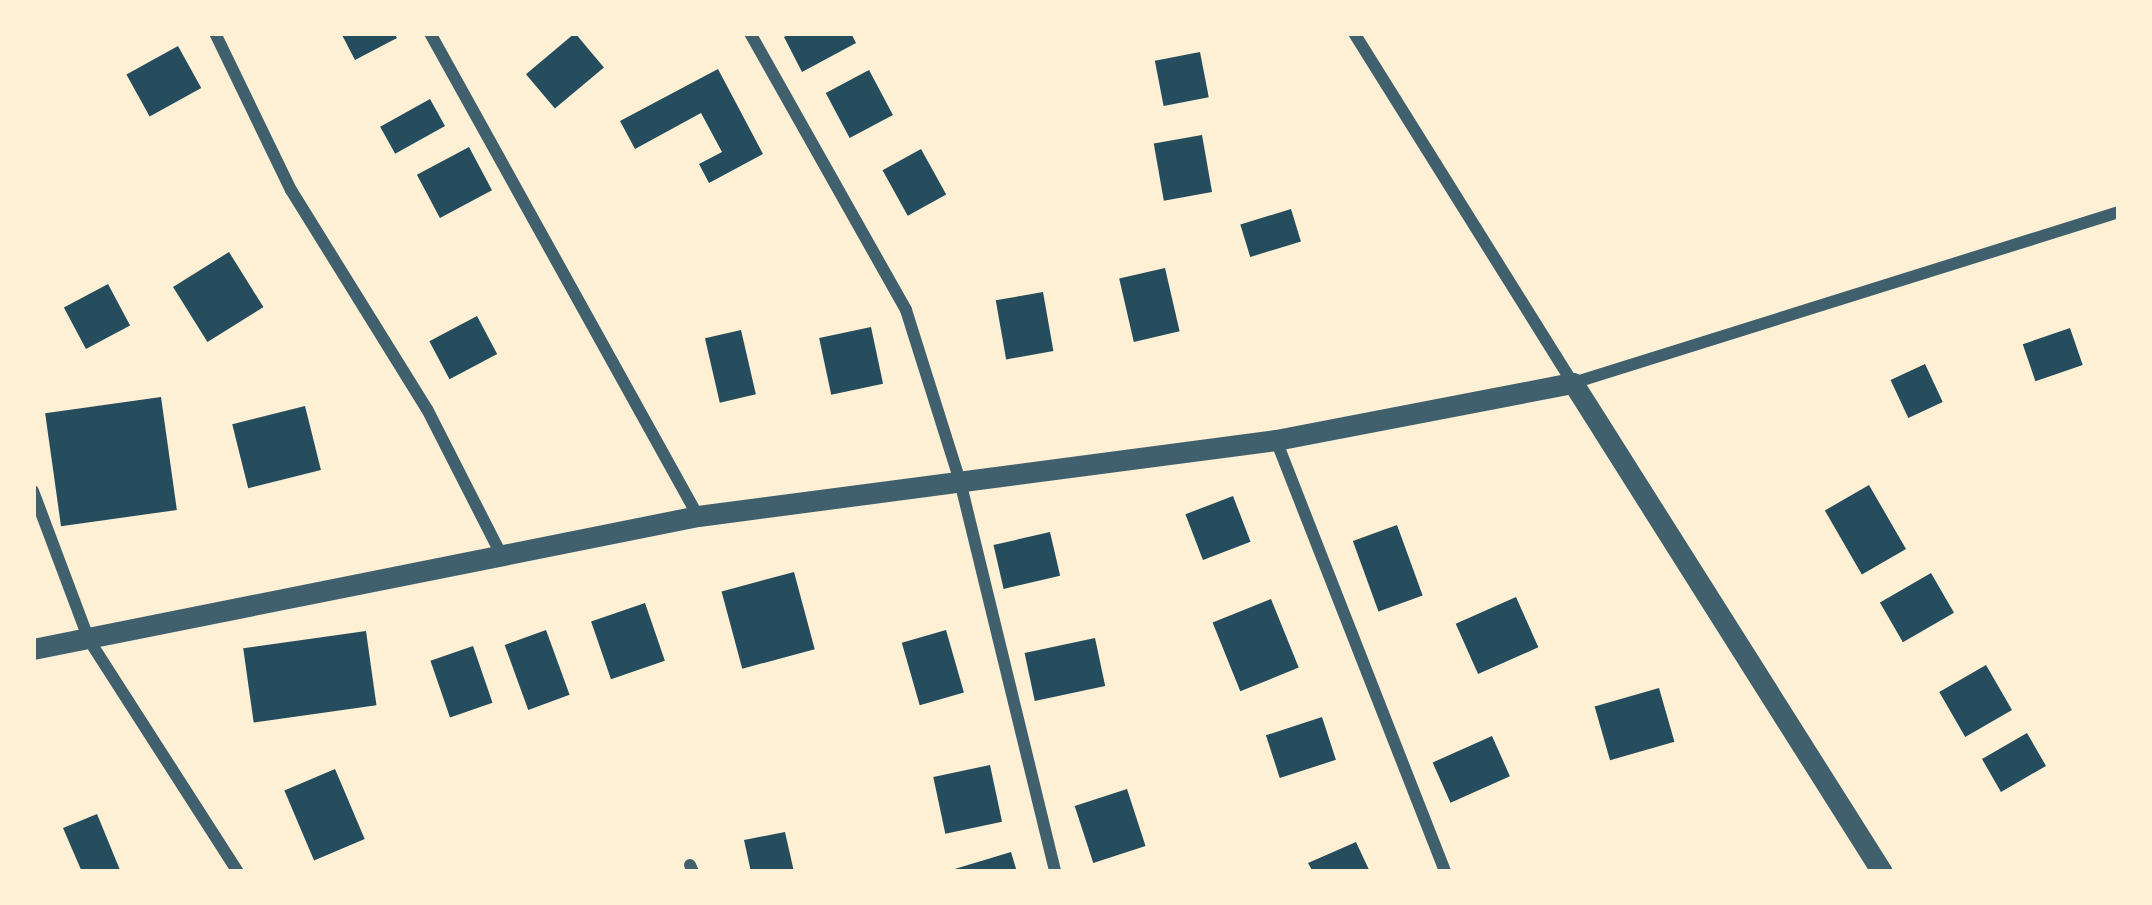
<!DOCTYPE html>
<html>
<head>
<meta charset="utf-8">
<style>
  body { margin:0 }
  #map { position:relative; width:2152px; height:905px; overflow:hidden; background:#fdf0d5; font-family:Arial,sans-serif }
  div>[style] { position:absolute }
  .building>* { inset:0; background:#264d5e; transform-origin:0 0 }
  .minor>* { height:12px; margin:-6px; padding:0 6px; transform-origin:6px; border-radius:6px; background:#3f606c }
  .tertiary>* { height:21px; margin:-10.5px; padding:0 10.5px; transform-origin:10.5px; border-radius:10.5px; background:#3f606c }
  span { translate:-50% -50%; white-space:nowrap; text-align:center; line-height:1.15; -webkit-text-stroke:9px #fdf0d5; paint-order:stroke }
  .frame { position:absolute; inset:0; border:36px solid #fdf0d5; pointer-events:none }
</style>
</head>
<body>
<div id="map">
  <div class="building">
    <i style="clip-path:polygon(341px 33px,394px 33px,397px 38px,355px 60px)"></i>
    <i style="left:575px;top:33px;width:45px;height:64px;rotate:50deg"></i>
    <i style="clip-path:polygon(791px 33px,851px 33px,856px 43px,802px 72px,784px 37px)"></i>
    <i style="left:178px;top:46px;width:48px;height:59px;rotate:61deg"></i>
    <i style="left:1200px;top:52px;width:46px;height:46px;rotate:79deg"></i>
    <i style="clip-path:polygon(718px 69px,763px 154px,709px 183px,699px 164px,722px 152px,701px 113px,635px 149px,620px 121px)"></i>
    <i style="left:869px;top:70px;width:51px;height:49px;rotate:62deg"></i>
    <i style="left:430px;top:99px;width:31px;height:57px;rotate:61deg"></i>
    <i style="left:1202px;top:135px;width:58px;height:49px;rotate:80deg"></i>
    <i style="left:469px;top:147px;width:49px;height:59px;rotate:62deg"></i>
    <i style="left:921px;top:149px;width:52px;height:44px;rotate:61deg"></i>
    <i style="left:1291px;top:209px;width:34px;height:53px;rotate:73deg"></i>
    <i style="left:229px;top:252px;width:65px;height:66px;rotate:58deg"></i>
    <i style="left:1165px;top:268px;width:65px;height:47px;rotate:77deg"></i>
    <i style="left:108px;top:284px;width:47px;height:50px;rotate:62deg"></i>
    <i style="left:1043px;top:292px;width:60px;height:48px;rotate:80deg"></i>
    <i style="left:477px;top:316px;width:43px;height:54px;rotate:62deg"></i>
    <i style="left:871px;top:327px;width:58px;height:53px;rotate:78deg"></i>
    <i style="left:2070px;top:328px;width:39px;height:50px;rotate:71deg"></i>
    <i style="left:741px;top:330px;width:66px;height:37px;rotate:77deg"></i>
    <i style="left:1925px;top:364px;width:42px;height:38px;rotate:65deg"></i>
    <i style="left:161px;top:397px;width:114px;height:117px;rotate:82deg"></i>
    <i style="left:305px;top:406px;width:66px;height:75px;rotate:76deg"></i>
    <i style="left:1869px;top:485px;width:74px;height:51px;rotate:60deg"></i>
    <i style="left:1233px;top:496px;width:49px;height:51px;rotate:69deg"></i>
    <i style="left:1397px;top:525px;width:75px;height:47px;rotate:70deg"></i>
    <i style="left:1050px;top:532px;width:45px;height:58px;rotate:77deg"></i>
    <i style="left:794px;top:572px;width:80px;height:75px;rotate:75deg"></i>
    <i style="left:1931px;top:573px;width:46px;height:59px;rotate:60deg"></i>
    <i style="left:1516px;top:597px;width:55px;height:66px;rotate:66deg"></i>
    <i style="left:1271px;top:599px;width:74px;height:63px;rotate:68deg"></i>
    <i style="left:645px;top:603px;width:61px;height:57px;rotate:71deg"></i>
    <i style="left:546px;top:630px;width:69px;height:44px;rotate:70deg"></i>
    <i style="left:946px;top:630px;width:65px;height:46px;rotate:74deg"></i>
    <i style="left:366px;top:631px;width:75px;height:124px;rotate:82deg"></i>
    <i style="left:1095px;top:638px;width:49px;height:72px;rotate:78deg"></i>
    <i style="left:473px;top:646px;width:60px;height:45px;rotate:71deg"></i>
    <i style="left:1986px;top:665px;width:52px;height:54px;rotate:60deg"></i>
    <i style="left:1659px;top:688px;width:56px;height:67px;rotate:74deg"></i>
    <i style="left:1322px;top:717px;width:45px;height:59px;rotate:72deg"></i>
    <i style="left:2027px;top:733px;width:38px;height:52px;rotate:60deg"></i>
    <i style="left:1492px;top:736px;width:44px;height:65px;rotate:66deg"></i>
    <i style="left:990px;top:765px;width:58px;height:58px;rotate:78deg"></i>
    <i style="left:335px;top:769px;width:76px;height:55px;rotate:67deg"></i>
    <i style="left:1127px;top:789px;width:60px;height:55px;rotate:72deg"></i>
    <i style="clip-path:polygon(97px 814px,120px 870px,116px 872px,82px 872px,63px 828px)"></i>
    <i style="clip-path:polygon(785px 832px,794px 872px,751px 872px,744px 840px)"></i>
    <i style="clip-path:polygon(1356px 842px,1370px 872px,1313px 872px,1308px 863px)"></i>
    <i style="clip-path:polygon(1011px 852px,1017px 872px,948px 872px,948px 871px)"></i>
  </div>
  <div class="minor">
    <i style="left:215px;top:33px;width:174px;rotate:64.2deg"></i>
    <i style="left:291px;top:190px;width:258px;rotate:58.2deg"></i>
    <i style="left:427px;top:409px;width:165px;rotate:63deg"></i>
    <i style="left:430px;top:33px;width:552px;rotate:60.98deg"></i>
    <i style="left:750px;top:33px;width:318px;rotate:60.6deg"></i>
    <i style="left:906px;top:310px;width:179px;rotate:72.5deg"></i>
    <i style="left:960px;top:481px;width:402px;rotate:76.3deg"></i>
    <i style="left:1354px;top:33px;width:413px;rotate:58deg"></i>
    <i style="left:1573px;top:383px;width:572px;rotate:-17.39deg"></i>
    <i style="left:1276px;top:440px;width:464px;rotate:68.6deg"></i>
    <i style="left:33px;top:491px;width:159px;rotate:69.4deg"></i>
    <i style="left:89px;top:640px;width:276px;rotate:57.3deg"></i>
    <i style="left:690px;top:865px;width:8px;rotate:67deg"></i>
  </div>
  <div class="tertiary">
    <i style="left:33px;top:649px;width:678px;rotate:-11.31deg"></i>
    <i style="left:698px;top:516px;width:583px;rotate:-7.49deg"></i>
    <i style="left:1276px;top:440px;width:302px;rotate:-10.9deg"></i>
    <i style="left:1573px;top:383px;width:578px;rotate:57.71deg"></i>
  </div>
  <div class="frame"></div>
</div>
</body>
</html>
